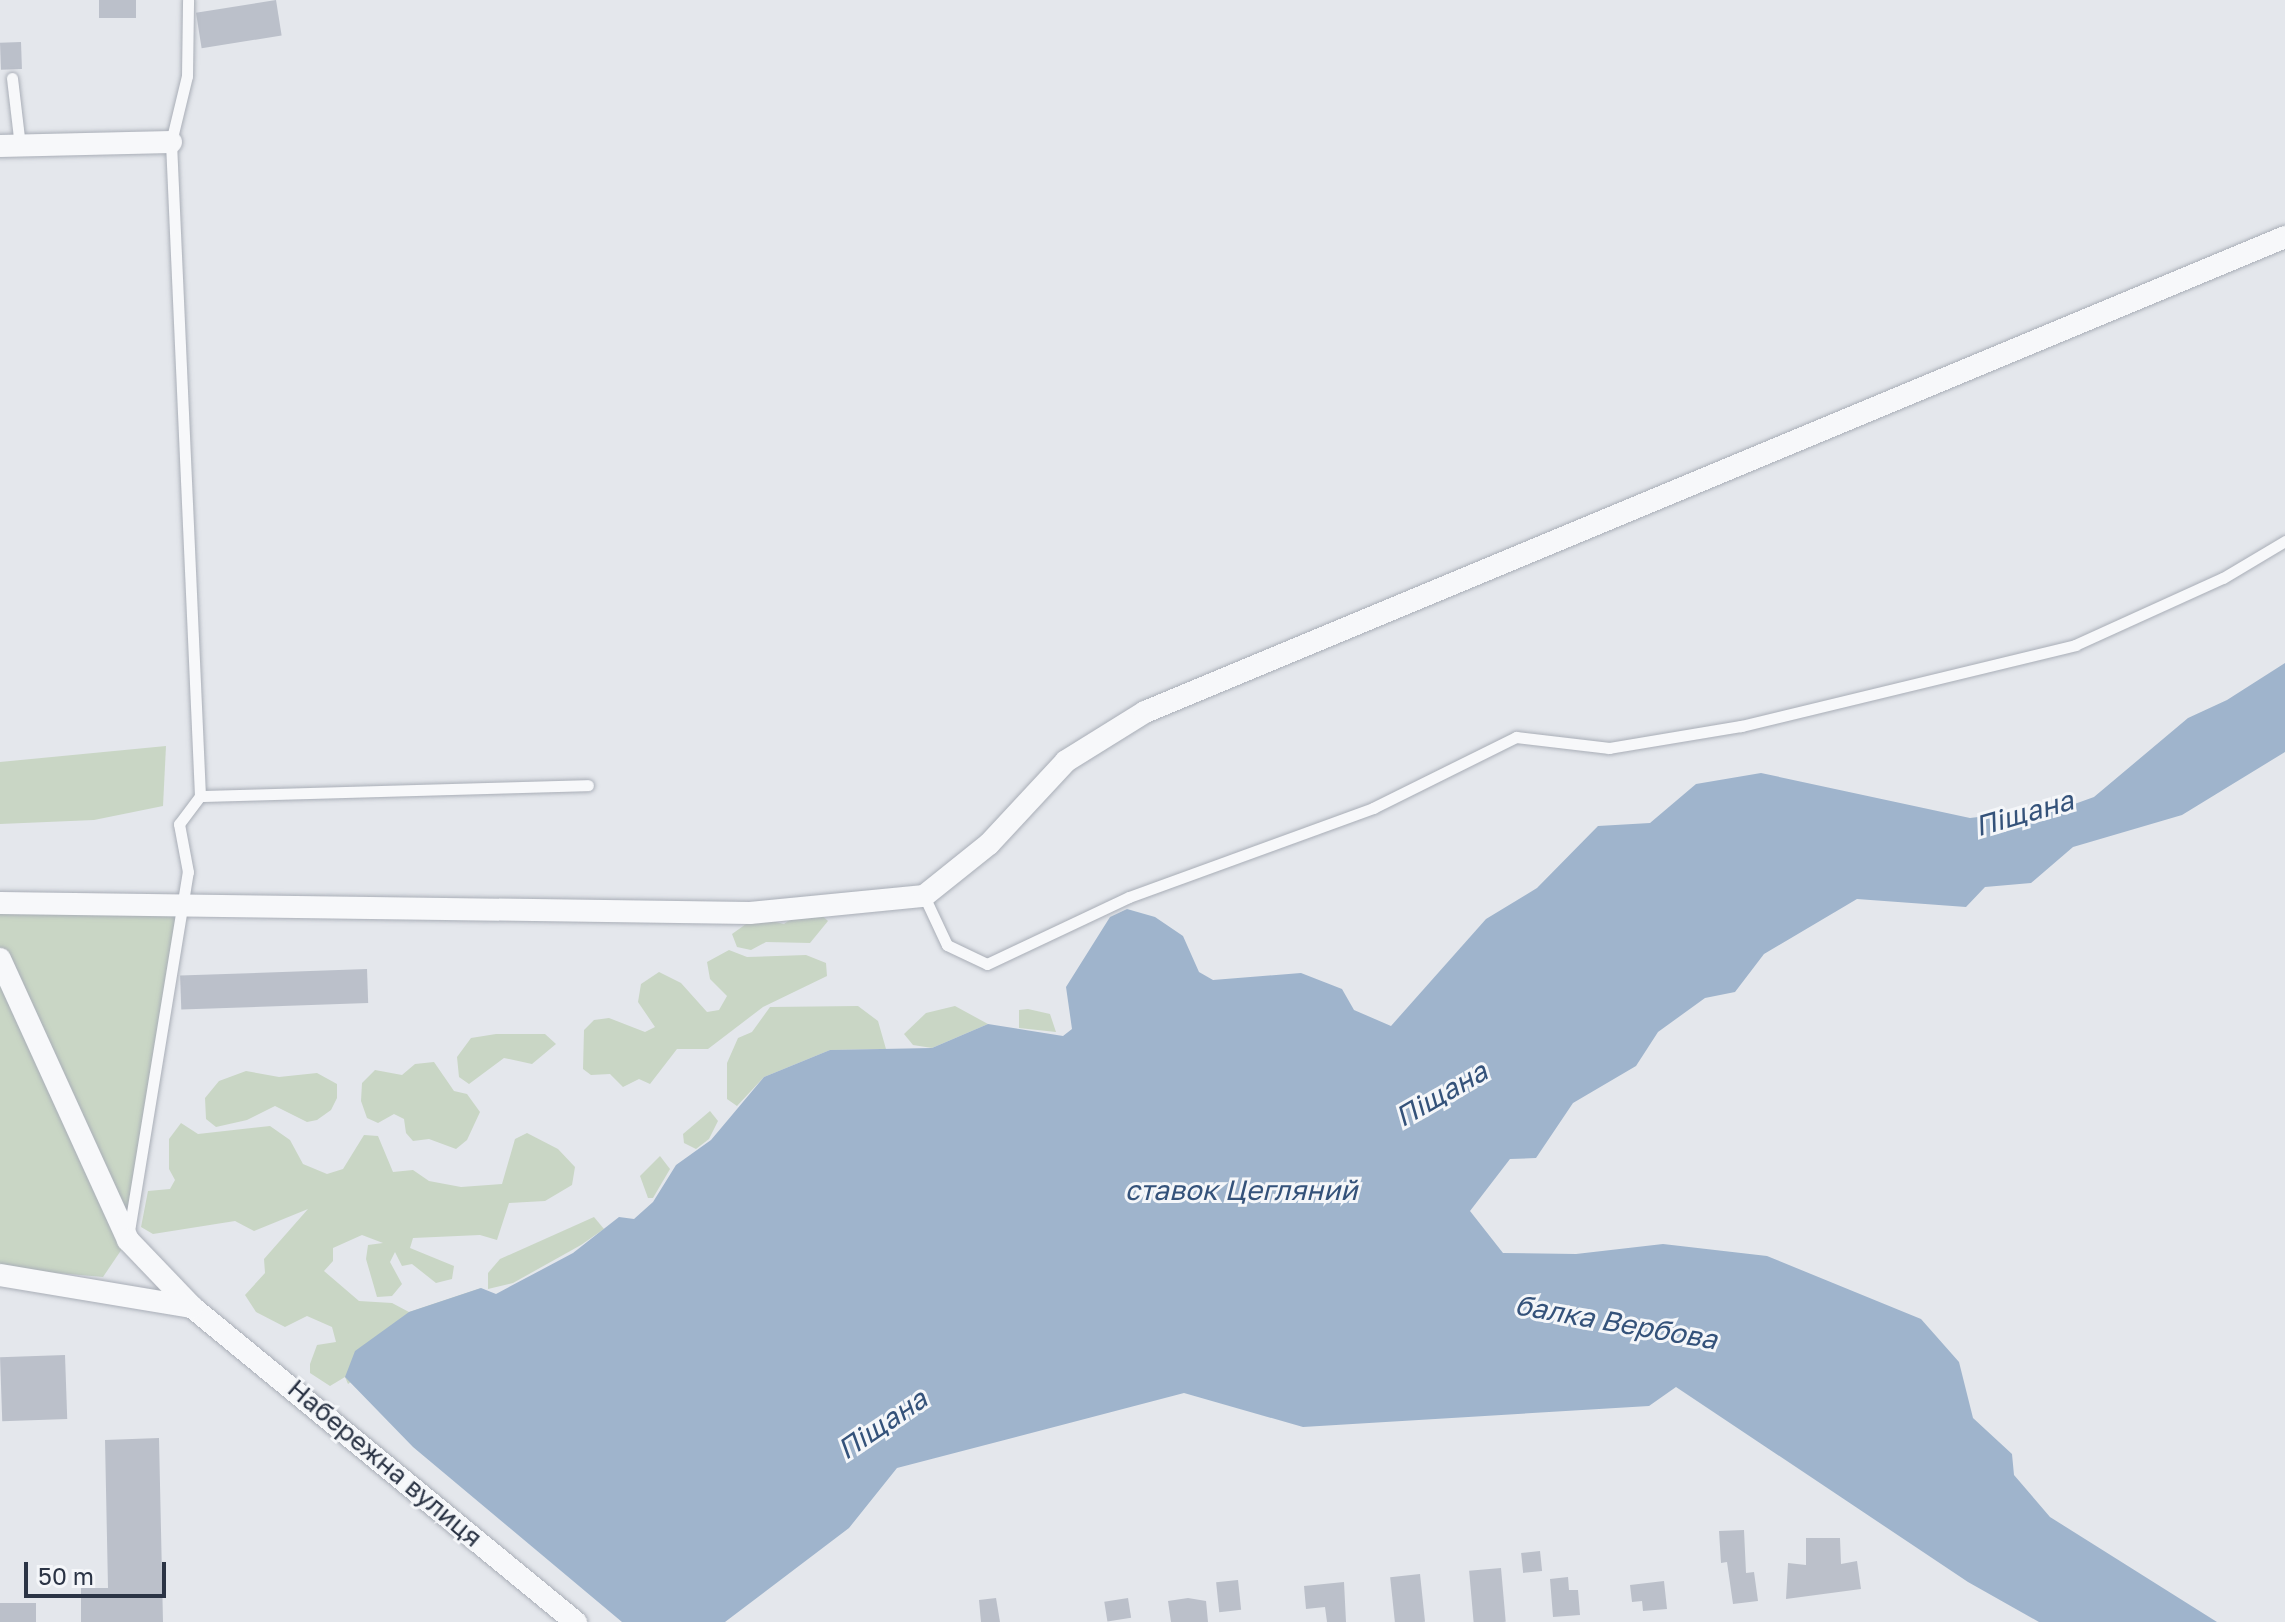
<!DOCTYPE html>
<html>
<head>
<meta charset="utf-8">
<style>
  body { margin:0 }
  #map { position:relative; width:2285px; height:1622px; overflow:hidden; background:#e4e7ec; font-family:"Golos Text",sans-serif }
  div>[style] { position:absolute }
  .green>* { inset:0; background:#c9d6c5 }
  .water>* { inset:0; background:#9fb4cc }
  .building>* { inset:0; background:#bbc0ca; transform-origin:0 0 }
  .roads { filter:drop-shadow(0 0 2px #a9aeb7) drop-shadow(0 0 2px #a9aeb7) }
  .service>* { height:11px; margin:-5.5px; padding:0 5.5px; transform-origin:5.5px; border-radius:5.5px; background:#f7f8fa }
  .minor>* { height:22px; margin:-11px; padding:0 11px; transform-origin:11px; border-radius:11px; background:#f7f8fa }
  span { translate:-50% -50%; white-space:nowrap; text-align:center; line-height:1.15; -webkit-text-stroke:6px #f4f6f9; paint-order:stroke }
  .street-label { font-size:26px; color:#2b3445 }
  .water-label { font-size:28px; color:#34527a; font-style:italic }
  .scale { position:absolute; left:24px; top:1562px; width:142px; height:36px; box-sizing:border-box; border:4px solid #2b3445; border-top:0; padding-left:10px; font-size:24px; line-height:28px; white-space:nowrap; color:#2b3445; -webkit-text-stroke:6px #f4f6f9; paint-order:stroke }
</style>
</head>
<body>
<div id="map">
  <div class="green">
    <i style="clip-path:polygon(166px 746px,163px 806px,94px 820px,0 824px,0 762px)"></i>
    <i style="clip-path:polygon(0 903px,179px 909px,128px 1240px,103px 1277px,0 1268px)"></i>
    <i style="clip-path:polygon(819px 913px,828px 921px,810px 943px,766px 942px,751px 950px,737px 947px,732px 934px,756px 917px,784px 924px,795px 916px)"></i>
    <i style="clip-path:polygon(729px 950px,747px 957px,806px 955px,826px 963px,827px 976px,763px 1007px,708px 1049px,677px 1049px,650px 1084px,639px 1079px,623px 1087px,610px 1074px,591px 1075px,583px 1069px,584px 1030px,594px 1020px,609px 1018px,645px 1032px,655px 1027px,638px 1002px,641px 984px,659px 972px,681px 983px,707px 1012px,719px 1010px,727px 996px,710px 979px,707px 962px)"></i>
    <i style="clip-path:polygon(858px 1006px,878px 1021px,886px 1049px,830px 1050px,764px 1077px,737px 1106px,727px 1099px,727px 1063px,738px 1038px,752px 1032px,770px 1007px)"></i>
    <i style="clip-path:polygon(955px 1006px,988px 1024px,932px 1048px,913px 1045px,904px 1034px,926px 1013px)"></i>
    <i style="clip-path:polygon(1028px 1009px,1050px 1014px,1056px 1032px,1019px 1028px,1019px 1010px)"></i>
    <i style="clip-path:polygon(496px 1034px,545px 1034px,556px 1044px,532px 1064px,504px 1058px,469px 1084px,459px 1077px,457px 1057px,471px 1038px)"></i>
    <i style="clip-path:polygon(434px 1062px,454px 1091px,467px 1094px,480px 1112px,467px 1140px,456px 1149px,429px 1139px,413px 1141px,406px 1133px,404px 1119px,394px 1114px,378px 1123px,367px 1118px,361px 1101px,362px 1083px,375px 1070px,402px 1075px,415px 1064px)"></i>
    <i style="clip-path:polygon(246px 1071px,279px 1077px,317px 1073px,337px 1084px,337px 1098px,331px 1110px,317px 1120px,307px 1122px,275px 1106px,247px 1120px,216px 1127px,206px 1119px,205px 1098px,219px 1081px)"></i>
    <i style="clip-path:polygon(710px 1111px,718px 1121px,709px 1139px,696px 1149px,684px 1143px,683px 1134px)"></i>
    <i style="clip-path:polygon(181px 1123px,198px 1134px,270px 1126px,290px 1140px,303px 1164px,327px 1174px,343px 1169px,364px 1135px,378px 1136px,393px 1172px,413px 1170px,429px 1181px,461px 1187px,502px 1184px,515px 1139px,527px 1133px,558px 1149px,575px 1167px,572px 1185px,545px 1201px,509px 1203px,497px 1240px,480px 1235px,413px 1238px,410px 1248px,454px 1266px,452px 1279px,436px 1283px,412px 1264px,402px 1266px,395px 1252px,390px 1262px,402px 1284px,392px 1296px,377px 1297px,366px 1259px,368px 1245px,383px 1243px,362px 1235px,333px 1248px,333px 1261px,324px 1271px,359px 1301px,392px 1303px,409px 1312px,481px 1288px,348px 1384px,345px 1377px,330px 1386px,310px 1373px,310px 1364px,317px 1345px,336px 1342px,332px 1327px,307px 1316px,285px 1327px,256px 1312px,245px 1295px,265px 1273px,264px 1259px,308px 1209px,254px 1231px,235px 1221px,153px 1234px,141px 1227px,148px 1191px,170px 1189px,175px 1180px,169px 1169px,169px 1139px)"></i>
    <i style="clip-path:polygon(660px 1156px,670px 1169px,653px 1198px,648px 1198px,640px 1176px)"></i>
    <i style="clip-path:polygon(594px 1217px,604px 1229px,581px 1245px,513px 1283px,488px 1289px,488px 1273px,500px 1259px)"></i>
  </div>
  <div class="water">
    <i style="clip-path:polygon(2285px 663px,2285px 752px,2182px 815px,2073px 847px,2031px 883px,1985px 887px,1966px 907px,1857px 899px,1764px 954px,1735px 992px,1705px 998px,1658px 1032px,1636px 1066px,1573px 1103px,1536px 1158px,1510px 1159px,1470px 1211px,1503px 1253px,1576px 1254px,1663px 1244px,1767px 1256px,1921px 1319px,1959px 1362px,1973px 1418px,2012px 1454px,2014px 1475px,2050px 1517px,2217px 1622px,2039px 1622px,1968px 1582px,1676px 1387px,1649px 1406px,1303px 1427px,1184px 1393px,897px 1468px,849px 1528px,725px 1622px,622px 1622px,413px 1447px,345px 1377px,355px 1351px,409px 1312px,481px 1288px,496px 1294px,573px 1253px,619px 1217px,634px 1219px,653px 1202px,676px 1165px,711px 1140px,764px 1077px,830px 1050px,932px 1048px,988px 1024px,1063px 1036px,1072px 1029px,1066px 987px,1110px 917px,1127px 909px,1155px 917px,1183px 936px,1199px 972px,1213px 980px,1301px 973px,1342px 989px,1354px 1010px,1391px 1026px,1486px 919px,1537px 888px,1598px 826px,1650px 823px,1696px 784px,1761px 773px,1970px 818px,2069px 806px,2094px 797px,2188px 718px,2227px 700px)"></i>
  </div>
  <div class="building">
    <i style="left:99px;top:0;width:37px;height:18px"></i>
    <i style="left:276px;top:0;width:36px;height:81px;rotate:81deg"></i>
    <i style="left:21px;top:42px;width:27px;height:21px;rotate:88deg"></i>
    <i style="left:367px;top:969px;width:34px;height:187px;rotate:88deg"></i>
    <i style="left:65px;top:1355px;width:64px;height:65px;rotate:88deg"></i>
    <i style="clip-path:polygon(159px 1438px,163px 1622px,81px 1622px,81px 1588px,108px 1588px,105px 1440px)"></i>
    <i style="clip-path:polygon(1744px 1530px,1746px 1573px,1754px 1572px,1758px 1601px,1733px 1604px,1727px 1562px,1721px 1563px,1719px 1531px)"></i>
    <i style="clip-path:polygon(1806px 1538px,1840px 1538px,1841px 1564px,1857px 1561px,1861px 1589px,1786px 1599px,1788px 1563px,1806px 1565px)"></i>
    <i style="left:1540px;top:1551px;width:20px;height:19px;rotate:84deg"></i>
    <i style="left:1501px;top:1568px;width:54px;height:32px;rotate:85deg"></i>
    <i style="left:1420px;top:1574px;width:48px;height:30px;rotate:84deg"></i>
    <i style="clip-path:polygon(1568px 1577px,1569px 1590px,1578px 1590px,1580px 1615px,1553px 1617px,1550px 1579px)"></i>
    <i style="left:1238px;top:1580px;width:30px;height:22px;rotate:84deg"></i>
    <i style="clip-path:polygon(1664px 1581px,1667px 1609px,1643px 1611px,1642px 1601px,1632px 1602px,1630px 1585px)"></i>
    <i style="clip-path:polygon(1344px 1582px,1346px 1622px,1327px 1622px,1325px 1607px,1306px 1609px,1304px 1586px)"></i>
    <i style="clip-path:polygon(996px 1598px,1000px 1622px,981px 1622px,979px 1600px)"></i>
    <i style="left:1128px;top:1598px;width:20px;height:24px;rotate:81deg"></i>
    <i style="clip-path:polygon(1188px 1598px,1206px 1601px,1208px 1622px,1171px 1622px,1168px 1601px)"></i>
    <i style="left:36px;top:1603px;width:19px;height:36px;rotate:90deg"></i>
  </div>
  <div class="roads">
    <div class="service">
      <i style="left:12px;top:78px;width:68px;rotate:83.3deg"></i>
      <i style="left:200px;top:796px;width:388px;rotate:-1.6deg"></i>
      <i style="left:924px;top:896px;width:54px;rotate:64.9deg"></i>
      <i style="left:947px;top:945px;width:44px;rotate:25.4deg"></i>
      <i style="left:987px;top:964px;width:157px;rotate:-25.3deg"></i>
      <i style="left:1129px;top:897px;width:260px;rotate:-20deg"></i>
      <i style="left:1373px;top:808px;width:160px;rotate:-26.4deg"></i>
      <i style="left:1516px;top:737px;width:94px;rotate:6.7deg"></i>
      <i style="left:1609px;top:748px;width:134px;rotate:-9.5deg"></i>
      <i style="left:1741px;top:726px;width:344px;rotate:-13.6deg"></i>
      <i style="left:2075px;top:645px;width:162px;rotate:-24.4deg"></i>
      <i style="left:2223px;top:578px;width:72px;rotate:-30.8deg"></i>
      <i style="left:129px;top:1231px;width:364px;rotate:-80.7deg"></i>
      <i style="left:188px;top:872px;width:49px;rotate:-100.6deg"></i>
      <i style="left:179px;top:824px;width:35px;rotate:-53deg"></i>
      <i style="left:200px;top:796px;width:655px;rotate:-92.54deg"></i>
      <i style="left:171px;top:142px;width:68px;rotate:-76.4deg"></i>
      <i style="left:187px;top:76px;width:76px;rotate:-89.2deg"></i>
    </div>
    <div class="minor">
      <i style="left:0;top:146px;width:171px;rotate:-1.3deg"></i>
      <i style="left:0;top:903px;width:750px;rotate:0.76deg"></i>
      <i style="left:750px;top:913px;width:175px;rotate:-5.6deg"></i>
      <i style="left:924px;top:896px;width:83px;rotate:-38.7deg"></i>
      <i style="left:989px;top:844px;width:113px;rotate:-47.1deg"></i>
      <i style="left:1066px;top:761px;width:93px;rotate:-31.8deg"></i>
      <i style="left:1145px;top:712px;width:1235px;rotate:-22.62deg"></i>
      <i style="left:0;top:959px;width:309px;rotate:65.5deg"></i>
      <i style="left:128px;top:1240px;width:93px;rotate:46.3deg"></i>
      <i style="left:192px;top:1307px;width:497px;rotate:39.4deg"></i>
      <i style="left:0;top:1275px;width:195px;rotate:9.5deg"></i>
    </div>
  </div>
  <div class="street-label">
    <span style="left:385px;top:1463px;rotate:40deg">Набережна вулиця</span>
  </div>
  <div class="water-label">
    <span style="left:2024px;top:813px;rotate:-16deg">Піщана</span>
    <span style="left:1441px;top:1094px;rotate:-30deg">Піщана</span>
    <span style="left:1241px;top:1190px">ставок Цегляний</span>
    <span style="left:1616px;top:1322px;rotate:10deg">балка Вербова</span>
    <span style="left:882px;top:1424px;rotate:-34deg">Піщана</span>
  </div>
  <div class="scale">50 m</div>
</div>
</body>
</html>
